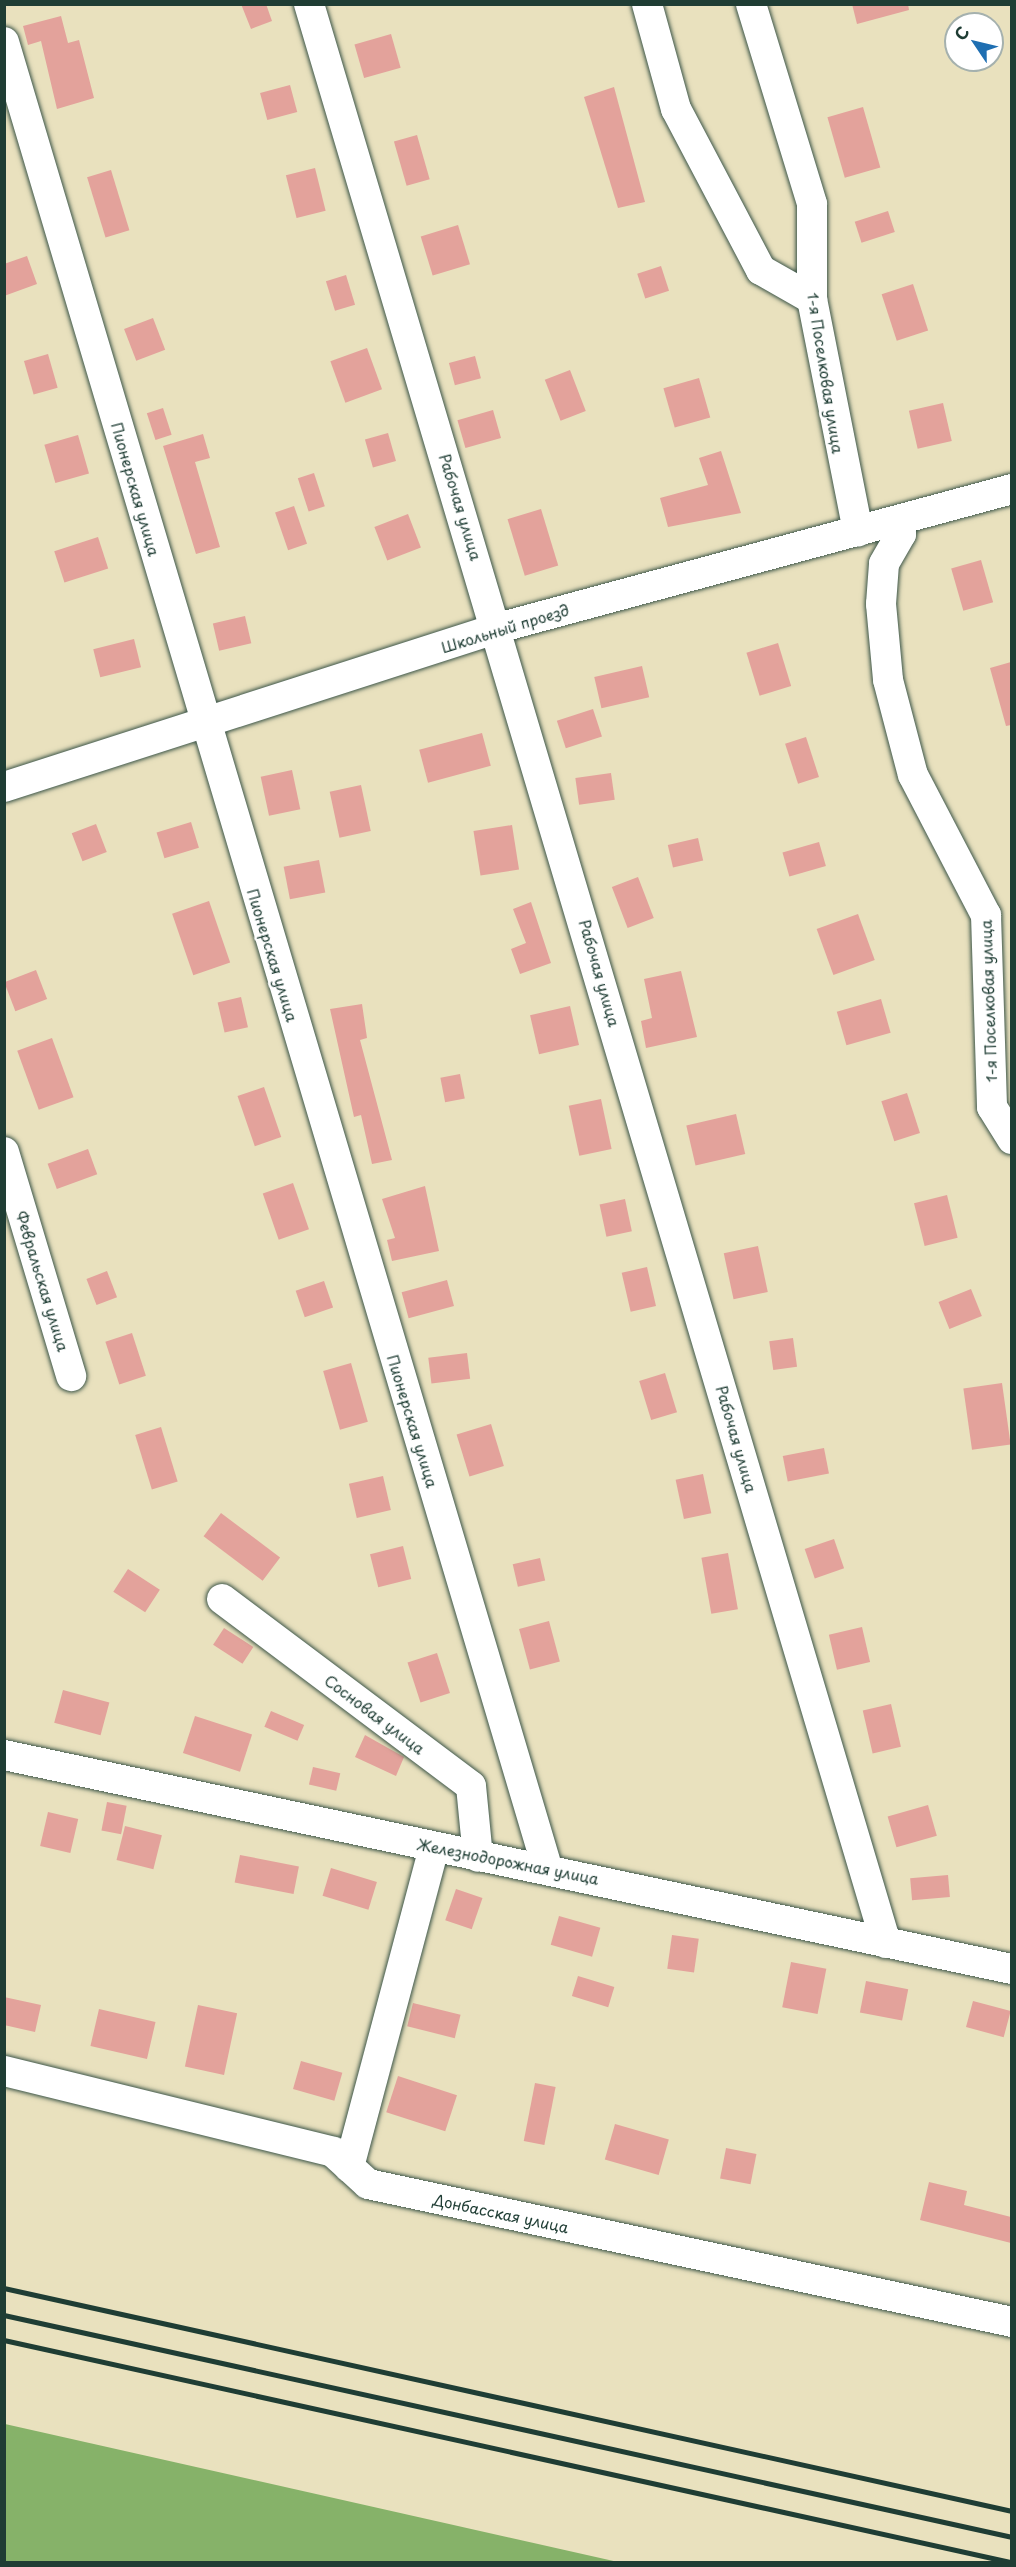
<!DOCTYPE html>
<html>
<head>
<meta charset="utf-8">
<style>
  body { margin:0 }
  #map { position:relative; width:1016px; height:2567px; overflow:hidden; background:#e9e1be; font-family:"Playpen Sans",sans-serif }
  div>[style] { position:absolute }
  .forest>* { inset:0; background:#86b269 }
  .building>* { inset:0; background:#e3a29b; transform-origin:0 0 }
  .roads { filter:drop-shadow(0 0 2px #3d5649) drop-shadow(0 0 2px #3d5649) }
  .minor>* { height:30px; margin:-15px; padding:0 15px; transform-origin:15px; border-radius:15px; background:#fff }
  .rail>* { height:4.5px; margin:-2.25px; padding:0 2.25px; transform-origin:2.25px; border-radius:2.25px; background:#1f3d34 }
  span { translate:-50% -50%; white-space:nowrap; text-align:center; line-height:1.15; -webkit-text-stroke:5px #fff; paint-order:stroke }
  .street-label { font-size:15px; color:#1f3d34 }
  .frame { position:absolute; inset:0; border:6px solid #1f3d34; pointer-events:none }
  .north { position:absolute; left:944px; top:12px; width:60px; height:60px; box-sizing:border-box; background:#fff; border:2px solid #a5b1ae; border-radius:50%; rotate:305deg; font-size:16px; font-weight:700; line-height:24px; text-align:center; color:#1f3d34 }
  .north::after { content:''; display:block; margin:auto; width:21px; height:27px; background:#1f6fb2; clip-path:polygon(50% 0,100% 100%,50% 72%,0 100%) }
</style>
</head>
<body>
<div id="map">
  <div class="forest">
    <i style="clip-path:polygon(5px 2424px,618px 2562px,5px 2562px)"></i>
  </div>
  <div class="building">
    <i style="clip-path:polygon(241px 4px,266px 4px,272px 21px,251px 29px)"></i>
    <i style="clip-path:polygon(852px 4px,908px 4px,909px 10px,857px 24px)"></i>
    <i style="clip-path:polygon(61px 16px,68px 43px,79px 40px,94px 98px,57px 109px,41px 41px,28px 45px,23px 26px)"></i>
    <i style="left:391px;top:34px;width:35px;height:38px;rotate:74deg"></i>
    <i style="left:290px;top:85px;width:28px;height:31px;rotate:75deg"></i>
    <i style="clip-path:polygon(614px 87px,645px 202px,618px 208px,584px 97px)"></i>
    <i style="left:863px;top:107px;width:63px;height:37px;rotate:74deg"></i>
    <i style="left:417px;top:135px;width:46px;height:24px;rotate:74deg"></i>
    <i style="left:315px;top:168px;width:44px;height:30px;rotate:76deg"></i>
    <i style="left:111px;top:170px;width:63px;height:25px;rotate:73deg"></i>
    <i style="left:888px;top:211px;width:22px;height:35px;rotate:72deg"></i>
    <i style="left:458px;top:225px;width:41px;height:39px;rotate:73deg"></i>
    <i style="clip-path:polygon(27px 256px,37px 284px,4px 296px,4px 264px)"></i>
    <i style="left:661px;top:266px;width:26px;height:25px;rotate:72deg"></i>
    <i style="left:346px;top:275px;width:31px;height:21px;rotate:73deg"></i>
    <i style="left:913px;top:284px;width:49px;height:33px;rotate:72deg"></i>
    <i style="left:153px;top:318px;width:34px;height:31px;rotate:69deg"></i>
    <i style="left:367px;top:348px;width:44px;height:39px;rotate:70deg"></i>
    <i style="left:48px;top:354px;width:35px;height:25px;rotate:74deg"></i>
    <i style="left:475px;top:356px;width:23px;height:27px;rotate:75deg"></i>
    <i style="left:570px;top:370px;width:44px;height:27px;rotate:69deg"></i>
    <i style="left:699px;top:378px;width:41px;height:37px;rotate:74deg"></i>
    <i style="left:943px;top:403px;width:39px;height:35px;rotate:77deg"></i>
    <i style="left:163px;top:408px;width:28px;height:17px;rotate:72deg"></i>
    <i style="left:493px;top:410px;width:29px;height:37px;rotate:74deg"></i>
    <i style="left:388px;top:433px;width:29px;height:24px;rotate:74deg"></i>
    <i style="clip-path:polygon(203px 434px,210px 458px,195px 462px,220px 547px,196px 554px,163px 446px)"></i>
    <i style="left:78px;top:435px;width:40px;height:35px;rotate:74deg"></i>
    <i style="clip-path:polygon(721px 451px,741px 513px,668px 527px,660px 498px,708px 485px,699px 458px)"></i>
    <i style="left:314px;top:473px;width:35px;height:17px;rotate:72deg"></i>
    <i style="left:294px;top:506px;width:40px;height:20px;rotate:71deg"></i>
    <i style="left:541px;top:509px;width:59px;height:35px;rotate:73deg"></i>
    <i style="left:408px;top:514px;width:36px;height:36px;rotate:69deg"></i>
    <i style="left:98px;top:537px;width:33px;height:46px;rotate:72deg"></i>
    <i style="left:981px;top:560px;width:44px;height:31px;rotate:74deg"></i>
    <i style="left:245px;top:616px;width:28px;height:33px;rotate:77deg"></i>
    <i style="left:134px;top:639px;width:29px;height:42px;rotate:76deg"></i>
    <i style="left:778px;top:643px;width:45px;height:33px;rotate:73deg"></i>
    <i style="clip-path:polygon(1011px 662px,1011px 725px,1006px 726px,990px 668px)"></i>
    <i style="left:642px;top:666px;width:32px;height:49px;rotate:77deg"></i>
    <i style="left:593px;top:709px;width:29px;height:38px;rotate:72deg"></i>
    <i style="left:482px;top:733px;width:34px;height:65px;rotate:75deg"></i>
    <i style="left:806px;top:737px;width:42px;height:22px;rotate:72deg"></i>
    <i style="left:292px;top:770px;width:40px;height:32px;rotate:78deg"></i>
    <i style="left:611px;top:773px;width:27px;height:36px;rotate:82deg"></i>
    <i style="left:361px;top:785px;width:47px;height:32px;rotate:78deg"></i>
    <i style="left:191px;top:822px;width:27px;height:36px;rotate:73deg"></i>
    <i style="left:96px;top:824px;width:30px;height:26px;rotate:69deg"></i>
    <i style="left:512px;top:825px;width:45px;height:39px;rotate:81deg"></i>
    <i style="left:698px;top:838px;width:23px;height:31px;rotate:77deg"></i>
    <i style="left:819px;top:842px;width:25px;height:38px;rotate:74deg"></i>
    <i style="left:319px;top:860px;width:33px;height:36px;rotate:79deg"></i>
    <i style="left:638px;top:877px;width:44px;height:28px;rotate:69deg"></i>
    <i style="left:209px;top:901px;width:65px;height:39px;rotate:71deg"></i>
    <i style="clip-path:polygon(531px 902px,551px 963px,520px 974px,511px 949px,526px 943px,513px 909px)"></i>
    <i style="left:858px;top:914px;width:49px;height:44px;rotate:70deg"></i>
    <i style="left:36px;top:970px;width:31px;height:34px;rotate:69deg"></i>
    <i style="clip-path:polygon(681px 971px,697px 1037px,646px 1048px,641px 1021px,652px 1018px,644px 979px)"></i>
    <i style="left:241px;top:997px;width:31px;height:24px;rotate:77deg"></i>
    <i style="left:881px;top:999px;width:35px;height:46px;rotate:74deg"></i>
    <i style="clip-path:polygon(362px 1004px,367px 1038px,360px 1040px,392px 1160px,372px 1164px,361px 1115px,354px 1117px,330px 1009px)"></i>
    <i style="left:570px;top:1006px;width:40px;height:41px;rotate:77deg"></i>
    <i style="left:52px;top:1038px;width:63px;height:37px;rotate:70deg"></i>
    <i style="left:460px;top:1074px;width:25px;height:20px;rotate:79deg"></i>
    <i style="left:264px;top:1087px;width:53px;height:28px;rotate:71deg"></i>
    <i style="left:907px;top:1093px;width:42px;height:27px;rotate:72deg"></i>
    <i style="left:601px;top:1099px;width:51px;height:33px;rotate:78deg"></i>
    <i style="left:736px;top:1114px;width:41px;height:51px;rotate:77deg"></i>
    <i style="left:88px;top:1149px;width:27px;height:43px;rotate:70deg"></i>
    <i style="left:293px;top:1183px;width:49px;height:32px;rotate:71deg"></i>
    <i style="clip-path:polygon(425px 1186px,439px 1251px,392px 1261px,387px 1240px,395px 1238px,382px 1199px)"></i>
    <i style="left:947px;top:1195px;width:44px;height:34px;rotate:76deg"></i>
    <i style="left:625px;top:1199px;width:33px;height:26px;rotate:78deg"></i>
    <i style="left:758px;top:1246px;width:47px;height:35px;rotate:78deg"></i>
    <i style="left:647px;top:1267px;width:40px;height:26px;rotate:77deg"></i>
    <i style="left:107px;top:1271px;width:28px;height:22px;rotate:69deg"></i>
    <i style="left:447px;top:1280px;width:27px;height:47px;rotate:75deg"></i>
    <i style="left:324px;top:1281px;width:28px;height:30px;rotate:71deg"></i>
    <i style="left:971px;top:1289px;width:29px;height:35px;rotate:68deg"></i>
    <i style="left:132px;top:1333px;width:45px;height:28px;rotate:72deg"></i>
    <i style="left:793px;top:1338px;width:29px;height:24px;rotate:82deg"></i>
    <i style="left:467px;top:1353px;width:26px;height:39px;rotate:83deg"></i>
    <i style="left:351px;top:1363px;width:61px;height:29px;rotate:74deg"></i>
    <i style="left:665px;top:1373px;width:41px;height:27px;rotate:73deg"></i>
    <i style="left:1002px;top:1383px;width:62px;height:39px;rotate:82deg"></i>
    <i style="left:491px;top:1424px;width:44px;height:36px;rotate:73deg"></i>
    <i style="left:161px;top:1427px;width:57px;height:27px;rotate:73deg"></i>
    <i style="left:824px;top:1448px;width:26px;height:42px;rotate:79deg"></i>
    <i style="left:703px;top:1474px;width:40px;height:28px;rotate:78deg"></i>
    <i style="left:383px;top:1476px;width:35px;height:35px;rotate:77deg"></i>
    <i style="left:221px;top:1513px;width:74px;height:29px;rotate:37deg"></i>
    <i style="left:834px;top:1539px;width:31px;height:31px;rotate:71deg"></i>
    <i style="left:403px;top:1546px;width:34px;height:34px;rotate:76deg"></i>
    <i style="left:728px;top:1553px;width:57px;height:27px;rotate:80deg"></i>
    <i style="left:540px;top:1558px;width:23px;height:28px;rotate:77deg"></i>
    <i style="left:128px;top:1569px;width:38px;height:27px;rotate:33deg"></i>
    <i style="left:549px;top:1621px;width:42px;height:31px;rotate:75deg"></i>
    <i style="left:862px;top:1627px;width:36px;height:34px;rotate:77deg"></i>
    <i style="left:224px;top:1628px;width:35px;height:20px;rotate:33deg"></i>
    <i style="left:437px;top:1653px;width:42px;height:31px;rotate:72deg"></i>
    <i style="left:63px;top:1690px;width:48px;height:34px;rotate:15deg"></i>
    <i style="left:891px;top:1704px;width:44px;height:29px;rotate:77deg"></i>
    <i style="left:271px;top:1711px;width:36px;height:17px;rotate:23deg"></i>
    <i style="left:195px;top:1716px;width:60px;height:39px;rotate:18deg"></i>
    <i style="clip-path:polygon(365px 1735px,404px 1757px,396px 1776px,355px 1757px)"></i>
    <i style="left:313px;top:1767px;width:28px;height:18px;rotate:13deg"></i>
    <i style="left:107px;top:1802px;width:20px;height:29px;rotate:11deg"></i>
    <i style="left:928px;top:1805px;width:32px;height:42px;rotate:74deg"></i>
    <i style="left:48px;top:1812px;width:31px;height:35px;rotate:13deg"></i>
    <i style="left:125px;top:1826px;width:38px;height:35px;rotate:14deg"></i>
    <i style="left:240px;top:1855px;width:60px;height:28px;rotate:11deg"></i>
    <i style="left:331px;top:1868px;width:48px;height:29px;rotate:17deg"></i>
    <i style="left:948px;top:1875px;width:22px;height:38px;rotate:85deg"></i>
    <i style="left:456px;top:1889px;width:28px;height:33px;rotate:19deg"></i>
    <i style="left:559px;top:1916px;width:43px;height:30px;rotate:16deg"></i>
    <i style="left:672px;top:1935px;width:27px;height:34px;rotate:8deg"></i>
    <i style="left:791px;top:1962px;width:36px;height:46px;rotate:11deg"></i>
    <i style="left:578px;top:1976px;width:38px;height:21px;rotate:17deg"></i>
    <i style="left:866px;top:1981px;width:43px;height:32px;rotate:11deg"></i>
    <i style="clip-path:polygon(4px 1997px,41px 2005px,35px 2032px,4px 2025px)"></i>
    <i style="left:973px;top:2001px;width:39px;height:27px;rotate:15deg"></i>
    <i style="left:413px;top:2003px;width:49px;height:24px;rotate:14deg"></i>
    <i style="left:198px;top:2005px;width:40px;height:63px;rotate:12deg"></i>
    <i style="left:99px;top:2009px;width:58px;height:38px;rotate:13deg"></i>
    <i style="left:301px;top:2061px;width:43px;height:29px;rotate:16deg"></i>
    <i style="left:398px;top:2076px;width:62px;height:38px;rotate:18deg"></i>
    <i style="left:535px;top:2083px;width:21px;height:59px;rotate:11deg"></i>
    <i style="left:615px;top:2124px;width:56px;height:37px;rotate:16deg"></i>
    <i style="left:726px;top:2148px;width:31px;height:31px;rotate:11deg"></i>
    <i style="clip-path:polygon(929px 2182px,967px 2191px,964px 2205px,1011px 2217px,1011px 2243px,920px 2220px)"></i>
  </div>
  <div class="roads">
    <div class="minor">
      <i style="left:309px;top:4px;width:2023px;rotate:73.43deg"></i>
      <i style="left:647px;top:4px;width:109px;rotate:74.6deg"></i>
      <i style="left:676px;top:109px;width:182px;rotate:62.2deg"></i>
      <i style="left:761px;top:270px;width:59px;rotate:29.6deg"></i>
      <i style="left:751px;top:4px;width:209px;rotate:73deg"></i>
      <i style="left:812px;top:204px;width:95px;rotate:90deg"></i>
      <i style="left:812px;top:299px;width:237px;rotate:78.8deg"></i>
      <i style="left:4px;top:42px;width:1904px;rotate:73.43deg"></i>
      <i style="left:900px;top:522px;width:12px;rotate:85deg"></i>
      <i style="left:901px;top:534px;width:34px;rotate:120deg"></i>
      <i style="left:884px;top:564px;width:40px;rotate:94.3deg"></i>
      <i style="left:881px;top:604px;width:76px;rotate:84.7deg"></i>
      <i style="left:888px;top:680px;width:98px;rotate:75.3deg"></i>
      <i style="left:913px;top:775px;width:158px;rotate:62.5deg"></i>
      <i style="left:986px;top:915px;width:192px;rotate:88.2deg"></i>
      <i style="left:992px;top:1107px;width:38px;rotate:58deg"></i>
      <i style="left:4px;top:787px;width:519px;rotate:-17.84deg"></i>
      <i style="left:498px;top:628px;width:532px;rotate:-15.13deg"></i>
      <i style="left:4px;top:1152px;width:234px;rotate:73.3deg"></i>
      <i style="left:222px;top:1599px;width:311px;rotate:36.9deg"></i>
      <i style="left:471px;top:1786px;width:71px;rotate:84.4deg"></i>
      <i style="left:4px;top:1755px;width:1030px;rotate:11.99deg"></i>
      <i style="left:4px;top:2071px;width:339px;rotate:13.8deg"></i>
      <i style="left:333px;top:2152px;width:47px;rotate:42.4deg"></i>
      <i style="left:368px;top:2184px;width:659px;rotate:12.09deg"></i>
      <i style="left:349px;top:2167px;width:330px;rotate:-75.1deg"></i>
    </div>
  </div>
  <div class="rail">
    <i style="left:4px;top:2288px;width:1032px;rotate:12.47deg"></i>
    <i style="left:4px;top:2315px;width:1032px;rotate:12.42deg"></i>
    <i style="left:4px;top:2340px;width:1030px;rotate:12.44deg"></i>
  </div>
  <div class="street-label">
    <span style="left:826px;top:373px;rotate:81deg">1-я Поселковая улица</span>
    <span style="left:136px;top:489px;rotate:74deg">Пионерская улица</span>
    <span style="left:461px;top:507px;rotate:73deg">Рабочая улица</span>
    <span style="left:505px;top:628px;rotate:-17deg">Школьный проезд</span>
    <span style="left:273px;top:955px;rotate:73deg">Пионерская улица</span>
    <span style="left:600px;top:973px;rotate:74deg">Рабочая улица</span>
    <span style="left:988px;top:1001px;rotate:-92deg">1-я Поселковая улица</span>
    <span style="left:43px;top:1281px;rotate:73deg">Февральская улица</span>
    <span style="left:413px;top:1421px;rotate:73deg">Пионерская улица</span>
    <span style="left:737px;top:1439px;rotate:74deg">Рабочая улица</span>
    <span style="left:375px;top:1714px;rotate:37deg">Сосновая улица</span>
    <span style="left:508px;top:1861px;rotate:11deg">Железнодорожная улица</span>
    <span style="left:501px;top:2213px;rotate:12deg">Донбасская улица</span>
  </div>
  <div class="frame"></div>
  <div class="north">С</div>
</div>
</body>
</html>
